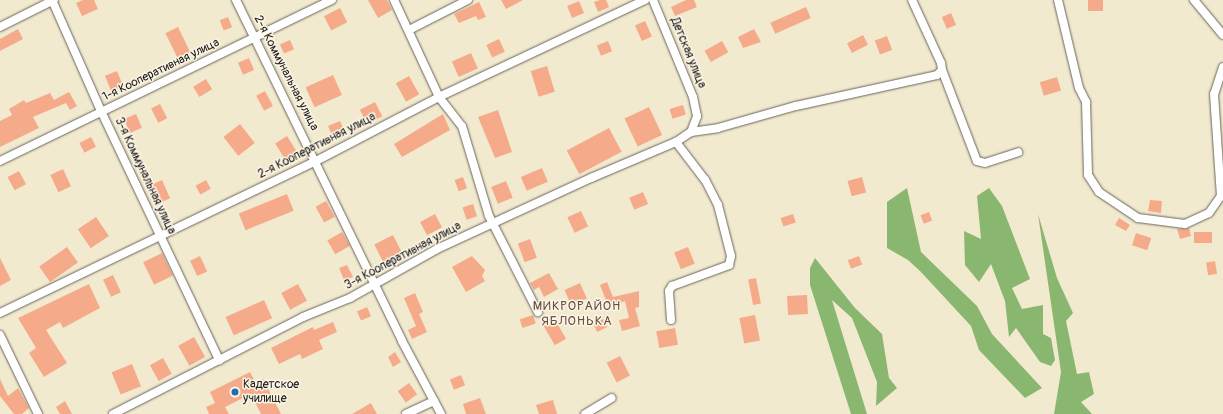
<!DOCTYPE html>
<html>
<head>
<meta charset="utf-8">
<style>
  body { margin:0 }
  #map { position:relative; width:1223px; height:414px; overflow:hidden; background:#f2eacf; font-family:Pangolin,sans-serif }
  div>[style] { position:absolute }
  .forest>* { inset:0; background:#8ab76f }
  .building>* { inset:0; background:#f5ab8a; transform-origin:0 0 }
  .roads { filter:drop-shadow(0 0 1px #67645b) drop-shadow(0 0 1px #67645b) }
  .minor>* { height:8px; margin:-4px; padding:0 4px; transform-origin:4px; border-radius:4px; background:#fff }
  .dots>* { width:11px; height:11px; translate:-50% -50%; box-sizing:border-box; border:2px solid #fcf5e5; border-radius:50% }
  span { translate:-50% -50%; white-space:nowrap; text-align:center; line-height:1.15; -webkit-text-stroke:3px #fcf5e5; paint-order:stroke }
  .street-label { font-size:12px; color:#1c1c1c }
  .poi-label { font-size:12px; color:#1c1c1c }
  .left { translate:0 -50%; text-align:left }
  .neighbourhood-label { font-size:13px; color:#684e42; letter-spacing:1px }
</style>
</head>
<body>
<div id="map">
  <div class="forest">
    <i style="clip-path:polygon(907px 188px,921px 252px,977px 306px,992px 334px,1042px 388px,1025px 398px,979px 350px,971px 326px,920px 271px,908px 260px,887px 248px,887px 202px)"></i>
    <i style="clip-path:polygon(989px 188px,1002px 206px,1030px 279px,1012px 288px,1022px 309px,1043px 305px,1043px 334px,1051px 338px,1055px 360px,1051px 366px,1040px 362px,1016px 328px,1009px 337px,1005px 301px,991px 264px,979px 282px,965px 265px,964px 231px,981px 239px,977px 196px)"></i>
    <i style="clip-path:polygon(1038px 214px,1057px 278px,1073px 313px,1066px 321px,1077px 374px,1089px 372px,1094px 394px,1081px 402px,1092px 414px,1054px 414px,1061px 372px)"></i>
    <i style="clip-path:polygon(815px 258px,855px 308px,882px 334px,889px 378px,897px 388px,876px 406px,877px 382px,852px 318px,832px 300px,867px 414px,851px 414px,810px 285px,810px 268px)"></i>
  </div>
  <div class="building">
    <i style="clip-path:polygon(83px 0,94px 0,98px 9px,82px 16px,76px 3px)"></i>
    <i style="clip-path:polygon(368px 0,387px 0,392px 10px,378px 18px)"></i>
    <i style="clip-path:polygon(501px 0,523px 0,506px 9px)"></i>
    <i style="clip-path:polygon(600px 0,606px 0,609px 7px,598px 12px,594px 2px)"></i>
    <i style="clip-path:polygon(686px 0,694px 0,697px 7px,675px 16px,671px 7px)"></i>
    <i style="left:1088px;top:0;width:15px;height:11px"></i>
    <i style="left:579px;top:1px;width:13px;height:13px;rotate:67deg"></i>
    <i style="clip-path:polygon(479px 2px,486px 17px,478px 20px,476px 16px,459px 23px,454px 14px)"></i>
    <i style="left:806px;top:7px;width:12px;height:39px;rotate:66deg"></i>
    <i style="left:340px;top:8px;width:16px;height:18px;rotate:63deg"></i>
    <i style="left:951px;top:13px;width:13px;height:10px;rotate:67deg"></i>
    <i style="left:228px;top:17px;width:11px;height:9px;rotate:68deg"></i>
    <i style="left:645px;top:21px;width:17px;height:11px;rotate:66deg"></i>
    <i style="left:178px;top:27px;width:28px;height:14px;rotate:64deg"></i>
    <i style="clip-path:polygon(18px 29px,23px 39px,0 51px,0 39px)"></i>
    <i style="clip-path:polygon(754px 29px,761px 42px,743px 48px,738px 37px)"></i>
    <i style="left:863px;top:35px;width:11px;height:18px;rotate:63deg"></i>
    <i style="left:887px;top:36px;width:15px;height:13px;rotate:70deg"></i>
    <i style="left:499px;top:39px;width:14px;height:14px;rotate:65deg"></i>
    <i style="left:290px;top:40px;width:10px;height:11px;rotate:66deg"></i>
    <i style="left:608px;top:41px;width:11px;height:12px;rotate:68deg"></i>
    <i style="left:722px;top:41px;width:13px;height:20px;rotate:61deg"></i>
    <i style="left:471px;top:53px;width:17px;height:21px;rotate:66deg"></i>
    <i style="left:249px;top:58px;width:13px;height:12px;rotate:67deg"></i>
    <i style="left:547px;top:66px;width:27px;height:17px;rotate:73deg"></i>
    <i style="left:117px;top:71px;width:16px;height:13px;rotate:68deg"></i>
    <i style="left:333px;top:75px;width:22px;height:30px;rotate:66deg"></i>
    <i style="left:409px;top:76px;width:21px;height:15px;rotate:61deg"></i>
    <i style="left:1057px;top:77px;width:14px;height:18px;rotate:73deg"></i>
    <i style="left:206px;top:79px;width:12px;height:15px;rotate:59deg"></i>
    <i style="left:265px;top:91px;width:17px;height:10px;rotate:62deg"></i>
    <i style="clip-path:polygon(69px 92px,77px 106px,70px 110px,66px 103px,33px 117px,39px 128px,0 147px,0 121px,12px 115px,9px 109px,24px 100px,26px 103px,50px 93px,54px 100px)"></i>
    <i style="left:375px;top:102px;width:16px;height:17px;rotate:63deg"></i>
    <i style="left:160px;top:104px;width:16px;height:10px;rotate:63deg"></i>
    <i style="left:683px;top:105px;width:10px;height:14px;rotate:73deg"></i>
    <i style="left:649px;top:107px;width:31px;height:27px;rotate:65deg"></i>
    <i style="clip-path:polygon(498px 110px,512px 152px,495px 158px,478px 117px)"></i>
    <i style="left:136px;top:114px;width:15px;height:13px;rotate:67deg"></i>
    <i style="clip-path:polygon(443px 114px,450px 130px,402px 157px,394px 144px)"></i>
    <i style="left:340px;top:121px;width:13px;height:13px;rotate:67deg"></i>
    <i style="left:240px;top:124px;width:24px;height:21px;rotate:52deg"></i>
    <i style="left:609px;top:128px;width:27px;height:48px;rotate:62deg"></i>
    <i style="left:287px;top:136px;width:22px;height:14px;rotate:58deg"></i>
    <i style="left:91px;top:137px;width:11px;height:13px;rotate:63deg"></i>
    <i style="left:542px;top:168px;width:15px;height:23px;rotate:67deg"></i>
    <i style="left:63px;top:169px;width:19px;height:14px;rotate:65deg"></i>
    <i style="left:19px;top:171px;width:15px;height:13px;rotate:62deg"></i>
    <i style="left:463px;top:177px;width:12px;height:9px;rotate:70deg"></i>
    <i style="left:862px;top:177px;width:16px;height:15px;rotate:75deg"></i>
    <i style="left:162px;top:180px;width:20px;height:11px;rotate:66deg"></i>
    <i style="left:206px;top:180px;width:10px;height:12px;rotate:61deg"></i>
    <i style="left:506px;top:181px;width:18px;height:16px;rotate:68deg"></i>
    <i style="left:643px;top:192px;width:13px;height:15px;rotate:67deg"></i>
    <i style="left:287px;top:194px;width:18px;height:52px;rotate:68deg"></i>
    <i style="clip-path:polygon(1150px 200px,1162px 201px,1161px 213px,1148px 211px)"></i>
    <i style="left:326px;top:201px;width:18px;height:12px;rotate:61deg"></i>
    <i style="left:473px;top:204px;width:13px;height:11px;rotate:72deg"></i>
    <i style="left:581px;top:211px;width:17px;height:15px;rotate:65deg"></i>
    <i style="left:929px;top:212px;width:9px;height:9px;rotate:69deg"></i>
    <i style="left:435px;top:214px;width:15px;height:17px;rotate:62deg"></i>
    <i style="left:793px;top:214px;width:9px;height:13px;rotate:72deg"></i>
    <i style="left:96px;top:217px;width:23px;height:22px;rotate:56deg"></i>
    <i style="clip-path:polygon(1119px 218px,1130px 225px,1126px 231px,1115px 225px)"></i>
    <i style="clip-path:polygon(1189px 228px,1191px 236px,1180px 239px,1177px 229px)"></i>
    <i style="left:342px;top:232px;width:16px;height:17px;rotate:60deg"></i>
    <i style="left:1194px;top:232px;width:18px;height:11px"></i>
    <i style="left:1136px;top:233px;width:16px;height:13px;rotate:18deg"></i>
    <i style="left:393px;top:235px;width:25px;height:21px;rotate:63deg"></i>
    <i style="left:530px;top:239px;width:20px;height:13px;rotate:70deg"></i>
    <i style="left:67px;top:247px;width:19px;height:34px;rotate:55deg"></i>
    <i style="left:688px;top:247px;width:18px;height:15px;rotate:68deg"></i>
    <i style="left:162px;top:253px;width:25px;height:21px;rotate:64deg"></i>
    <i style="left:200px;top:256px;width:17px;height:11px;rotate:65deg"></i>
    <i style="clip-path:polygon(472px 256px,485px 270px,482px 276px,485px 281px,466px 292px,452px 267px)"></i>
    <i style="left:859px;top:256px;width:9px;height:12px;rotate:69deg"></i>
    <i style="clip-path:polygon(0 258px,11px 280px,0 286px)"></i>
    <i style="left:1215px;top:261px;width:13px;height:9px;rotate:81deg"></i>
    <i style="clip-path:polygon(347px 265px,353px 277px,344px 280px,339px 268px)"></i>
    <i style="clip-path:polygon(549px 273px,558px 289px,544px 297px,539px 287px,534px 290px,530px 283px)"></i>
    <i style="left:113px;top:275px;width:19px;height:11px;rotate:65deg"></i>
    <i style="left:756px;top:278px;width:26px;height:8px;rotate:79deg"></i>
    <i style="clip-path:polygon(607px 282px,613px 297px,639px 291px,639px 307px,635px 308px,640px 326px,622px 331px,619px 320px,629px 318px,625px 301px,609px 308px,600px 285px)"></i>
    <i style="left:580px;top:283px;width:17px;height:17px;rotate:66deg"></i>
    <i style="clip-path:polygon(89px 284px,100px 308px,63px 328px,60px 322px,46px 330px,67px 363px,44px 377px,29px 353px,36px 348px,18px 318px)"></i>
    <i style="left:298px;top:284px;width:19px;height:19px;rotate:62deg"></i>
    <i style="clip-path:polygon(415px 293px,423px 312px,419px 314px,427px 332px,412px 339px,408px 330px,416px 326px,404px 298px)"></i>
    <i style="left:807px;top:295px;width:19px;height:20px;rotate:87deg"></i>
    <i style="left:264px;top:300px;width:20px;height:42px;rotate:66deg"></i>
    <i style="left:367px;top:307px;width:10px;height:11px;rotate:66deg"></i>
    <i style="left:533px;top:315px;width:9px;height:14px;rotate:72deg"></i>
    <i style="left:755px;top:315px;width:26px;height:16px;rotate:79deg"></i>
    <i style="left:554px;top:318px;width:24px;height:13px;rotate:60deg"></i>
    <i style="left:603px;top:319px;width:9px;height:11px;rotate:63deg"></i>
    <i style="clip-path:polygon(333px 322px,337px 332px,319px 340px,323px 349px,302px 359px,300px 354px,279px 364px,271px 348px,313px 327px,314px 330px)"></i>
    <i style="left:675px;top:328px;width:17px;height:19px;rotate:80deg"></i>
    <i style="left:194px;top:337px;width:23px;height:18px;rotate:61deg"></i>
    <i style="clip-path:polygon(395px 352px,401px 362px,393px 367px,388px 357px)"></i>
    <i style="left:620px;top:356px;width:22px;height:15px;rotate:63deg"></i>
    <i style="left:163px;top:358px;width:18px;height:15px;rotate:61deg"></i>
    <i style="left:132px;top:364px;width:24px;height:22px;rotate:68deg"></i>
    <i style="clip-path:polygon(250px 372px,256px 383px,263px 379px,281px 414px,261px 414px,251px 394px,225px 407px,229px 414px,209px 414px,206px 407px,215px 403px,210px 392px)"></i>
    <i style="left:461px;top:375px;width:11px;height:12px;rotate:68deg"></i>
    <i style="clip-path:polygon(0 379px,8px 396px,18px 388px,29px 408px,22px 414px,14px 414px,0 396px)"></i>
    <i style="left:409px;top:383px;width:14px;height:14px;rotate:54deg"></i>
    <i style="clip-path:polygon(480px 398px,486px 414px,466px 414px,463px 404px)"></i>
    <i style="clip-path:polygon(553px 400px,557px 414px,539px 414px,536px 405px)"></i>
    <i style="clip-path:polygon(65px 401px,72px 414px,60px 414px,56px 407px)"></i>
    <i style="clip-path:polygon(371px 403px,377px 414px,352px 414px)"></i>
  </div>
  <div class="roads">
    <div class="minor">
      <i style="left:52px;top:0;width:121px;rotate:66.2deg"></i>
      <i style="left:101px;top:111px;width:276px;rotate:64.6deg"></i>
      <i style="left:236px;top:0;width:379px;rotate:64deg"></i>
      <i style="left:402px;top:341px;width:83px;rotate:61.9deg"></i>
      <i style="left:394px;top:0;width:107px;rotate:65.1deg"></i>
      <i style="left:439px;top:97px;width:37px;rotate:52deg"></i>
      <i style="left:462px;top:126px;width:94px;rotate:73.3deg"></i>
      <i style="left:489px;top:216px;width:108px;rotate:63deg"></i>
      <i style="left:1058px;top:0;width:90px;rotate:76.6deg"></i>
      <i style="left:1079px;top:88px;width:16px;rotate:63deg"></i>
      <i style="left:1086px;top:102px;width:73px;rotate:88.4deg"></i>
      <i style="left:1088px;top:175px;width:20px;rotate:57deg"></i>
      <i style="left:1099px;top:192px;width:47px;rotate:33.7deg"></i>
      <i style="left:1138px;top:218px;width:47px;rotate:7.3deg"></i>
      <i style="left:1185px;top:224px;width:26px;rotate:-25deg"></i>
      <i style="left:1209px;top:213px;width:21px;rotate:-55deg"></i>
      <i style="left:1194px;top:0;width:45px;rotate:50.4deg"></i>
      <i style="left:0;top:27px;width:60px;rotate:-26.6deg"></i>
      <i style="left:409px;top:30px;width:66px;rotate:-27deg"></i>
      <i style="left:1223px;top:67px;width:28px;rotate:108deg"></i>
      <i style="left:1214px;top:94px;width:102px;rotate:86.1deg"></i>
      <i style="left:1221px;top:196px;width:2px"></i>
      <i style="left:942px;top:70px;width:97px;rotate:69deg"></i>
      <i style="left:977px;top:161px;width:8px;rotate:14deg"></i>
      <i style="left:985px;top:163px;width:35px;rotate:-18deg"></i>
      <i style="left:691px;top:132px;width:27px;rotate:-8deg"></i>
      <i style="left:718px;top:128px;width:81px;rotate:-15.8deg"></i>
      <i style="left:796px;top:106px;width:144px;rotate:-12.4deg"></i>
      <i style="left:937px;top:75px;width:7px;rotate:-45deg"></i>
      <i style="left:942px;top:70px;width:7px;rotate:-98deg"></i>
      <i style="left:941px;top:63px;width:69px;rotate:-114.7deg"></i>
      <i style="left:0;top:161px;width:369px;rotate:-25.9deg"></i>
      <i style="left:0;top:313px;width:351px;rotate:-25.7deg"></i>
      <i style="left:316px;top:161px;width:139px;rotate:-27.5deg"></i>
      <i style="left:439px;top:97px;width:228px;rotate:-25.2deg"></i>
      <i style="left:671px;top:320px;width:29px;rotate:-94deg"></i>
      <i style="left:669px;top:291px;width:6px;rotate:-59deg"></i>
      <i style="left:672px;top:286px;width:61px;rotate:-20.2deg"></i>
      <i style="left:729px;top:265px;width:9px;rotate:-77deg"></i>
      <i style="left:731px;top:256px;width:53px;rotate:-104.3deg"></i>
      <i style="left:718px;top:205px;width:28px;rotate:-117deg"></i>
      <i style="left:705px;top:180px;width:48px;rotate:-127.3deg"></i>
      <i style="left:0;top:335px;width:88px;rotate:64.3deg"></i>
      <i style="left:113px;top:414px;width:213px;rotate:-27deg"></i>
      <i style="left:303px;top:317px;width:51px;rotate:-22deg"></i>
      <i style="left:350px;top:298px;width:100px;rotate:-29.4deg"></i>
      <i style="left:437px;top:249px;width:170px;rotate:-24.8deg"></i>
      <i style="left:591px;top:178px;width:92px;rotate:-23deg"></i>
      <i style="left:676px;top:142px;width:18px;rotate:-34deg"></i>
      <i style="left:691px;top:132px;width:17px;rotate:-69deg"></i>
      <i style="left:697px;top:116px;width:19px;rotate:-102deg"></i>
      <i style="left:693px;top:97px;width:105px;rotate:-112.4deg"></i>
      <i style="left:406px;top:414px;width:31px;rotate:-25deg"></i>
      <i style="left:585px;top:414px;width:31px;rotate:-31deg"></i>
    </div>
  </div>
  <div class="dots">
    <i style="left:235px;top:392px;background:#1f6fb2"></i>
  </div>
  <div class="street-label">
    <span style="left:688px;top:53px;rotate:68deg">Детская улица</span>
    <span style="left:161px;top:70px;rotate:-26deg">1-я Кооперативная улица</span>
    <span style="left:286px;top:73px;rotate:63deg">2-я Коммунальная улица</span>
    <span style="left:317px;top:146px;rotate:-27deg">2-я Кооперативная улица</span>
    <span style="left:145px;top:176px;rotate:65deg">3-я Коммунальная улица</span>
    <span style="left:403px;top:256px;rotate:-28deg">3-я Кооперативная улица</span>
  </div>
  <div class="poi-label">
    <span class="left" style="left:243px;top:392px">Кадетское<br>училище</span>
  </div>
  <div class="neighbourhood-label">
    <span style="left:577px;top:314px">МИКРОРАЙОН<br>ЯБЛОНЬКА</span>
  </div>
</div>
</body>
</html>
